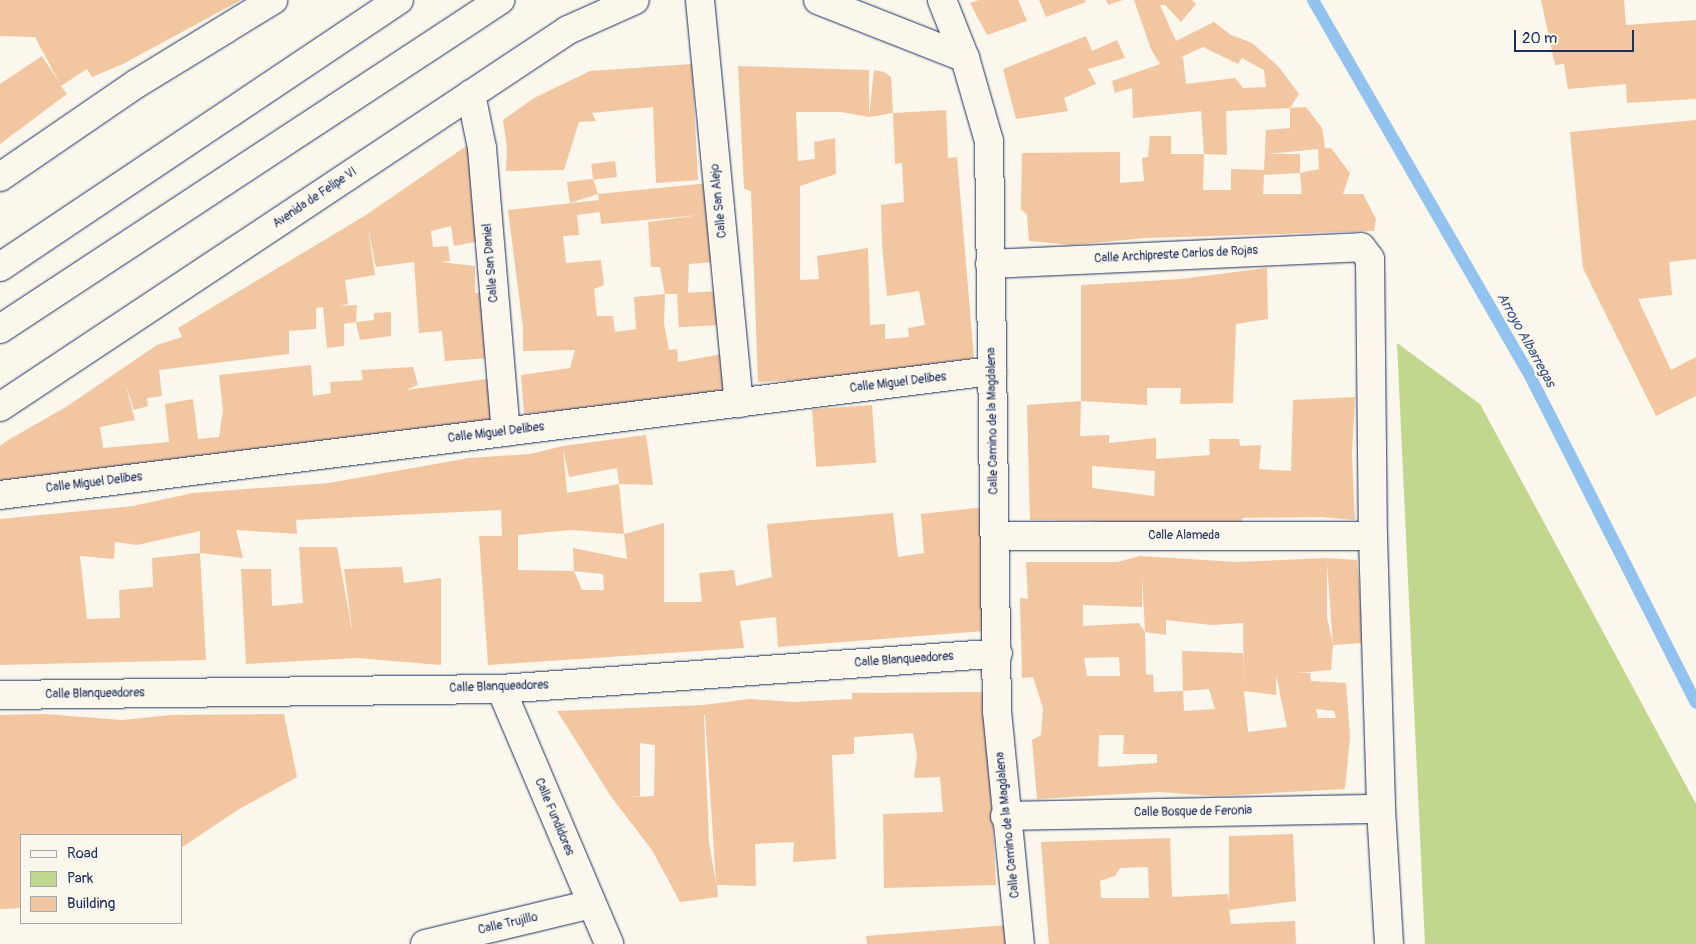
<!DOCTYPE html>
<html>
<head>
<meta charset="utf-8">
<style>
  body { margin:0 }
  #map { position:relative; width:1696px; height:944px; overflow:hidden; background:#fbf7ec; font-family:Pangolin,sans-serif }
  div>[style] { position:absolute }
  .green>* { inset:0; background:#c0d78d }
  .stream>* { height:12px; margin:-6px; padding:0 6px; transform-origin:6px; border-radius:6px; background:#92c2ee }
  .building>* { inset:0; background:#f3c6a2; transform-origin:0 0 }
  .roads { filter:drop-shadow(0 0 1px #1b2f5e) drop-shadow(0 0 1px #1b2f5e) }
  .minor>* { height:28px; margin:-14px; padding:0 14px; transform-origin:14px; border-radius:14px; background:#fbf7ec }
  .highway>* { height:28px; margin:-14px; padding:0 14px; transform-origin:14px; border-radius:14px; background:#fbf7ec }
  span { translate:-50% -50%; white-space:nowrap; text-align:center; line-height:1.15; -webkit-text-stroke:5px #fbf7ec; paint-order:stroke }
  .street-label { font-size:12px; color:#1b2f5e }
  .water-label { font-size:14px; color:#395482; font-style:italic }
  .legend { position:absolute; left:20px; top:834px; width:162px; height:90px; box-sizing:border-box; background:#fbf7ec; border:1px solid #a1a7b3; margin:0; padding:6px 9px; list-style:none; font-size:15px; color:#1b2f5e }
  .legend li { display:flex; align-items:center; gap:10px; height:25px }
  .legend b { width:25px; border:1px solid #a1a7b3 }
  .scale { position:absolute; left:1514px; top:30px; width:120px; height:22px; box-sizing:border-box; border:2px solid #1b2f5e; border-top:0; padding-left:6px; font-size:15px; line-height:18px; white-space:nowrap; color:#1b2f5e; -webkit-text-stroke:4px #fbf7ec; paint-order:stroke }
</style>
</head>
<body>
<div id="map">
  <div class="green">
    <i style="clip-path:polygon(1397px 343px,1480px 404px,1696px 804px,1696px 944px,1425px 944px)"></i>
  </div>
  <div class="stream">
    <i style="left:1313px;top:0;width:427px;rotate:60deg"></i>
    <i style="left:1527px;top:370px;width:373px;rotate:63.1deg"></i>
  </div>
  <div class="building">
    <i style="clip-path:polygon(0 0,241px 0,123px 64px,92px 77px,87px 69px,61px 86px,67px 94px,0 144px,0 84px,42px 56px,59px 82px,35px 37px,0 36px)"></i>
    <i style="clip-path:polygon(979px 0,1018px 0,1027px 21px,987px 35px,970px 3px)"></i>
    <i style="clip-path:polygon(1039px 0,1085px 0,1086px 2px,1046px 17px)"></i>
    <i style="clip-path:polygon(1106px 0,1123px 0,1108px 5px)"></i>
    <i style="clip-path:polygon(evenodd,1134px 0,1192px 0,1196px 4px,1181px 22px,1165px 5px,1160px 5px,1176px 41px,1214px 22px,1231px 35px,1252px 43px,1278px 66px,1299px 94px,1290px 108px,1226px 111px,1227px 155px,1204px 154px,1201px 111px,1133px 118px,1132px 88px,1115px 93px,1112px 81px,1160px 64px,1151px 49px,1134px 0,1203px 47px,1238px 64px,1242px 58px,1264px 70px,1266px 87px,1243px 88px,1235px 78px,1186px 84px,1183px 57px,1177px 59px,1203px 47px)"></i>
    <i style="clip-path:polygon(1541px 0,1624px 0,1626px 25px,1696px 20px,1696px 99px,1627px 103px,1626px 84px,1568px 89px,1564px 64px,1555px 65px)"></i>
    <i style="clip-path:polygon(1086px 36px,1092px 51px,1117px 40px,1125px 58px,1088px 69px,1096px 84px,1064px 98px,1068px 111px,1016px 119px,1003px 69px)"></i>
    <i style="clip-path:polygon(692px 64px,698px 180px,656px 183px,653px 107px,592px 113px,596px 121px,579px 122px,564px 170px,506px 171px,507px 148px,503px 120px,534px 98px,590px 71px)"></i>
    <i style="clip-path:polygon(evenodd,738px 66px,869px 70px,869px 117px,874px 70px,884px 72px,891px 77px,893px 113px,946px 110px,948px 158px,957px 157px,974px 358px,829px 379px,758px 382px,751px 191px,744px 189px,738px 66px,796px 112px,841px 112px,869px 117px,893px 113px,895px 164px,902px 163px,904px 202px,881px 205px,882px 244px,887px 296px,919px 291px,925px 325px,908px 328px,909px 337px,885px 339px,885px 324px,870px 325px,868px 248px,817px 256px,819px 279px,800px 280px,800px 186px,836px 174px,835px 138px,814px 142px,815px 159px,798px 161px,796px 112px)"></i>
    <i style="clip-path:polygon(evenodd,1306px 107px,1322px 128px,1325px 148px,1331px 148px,1350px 173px,1343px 194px,1363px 194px,1376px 219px,1374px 231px,1146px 238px,1072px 245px,1029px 241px,1027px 215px,1021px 209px,1022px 153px,1120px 152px,1120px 183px,1144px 181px,1142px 158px,1148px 157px,1150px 136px,1171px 136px,1171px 154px,1204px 154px,1203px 190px,1231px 190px,1231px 169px,1264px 170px,1266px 130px,1290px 128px,1290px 108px,1306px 107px,1318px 149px,1319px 169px,1300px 173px,1302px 194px,1263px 194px,1264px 175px,1300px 173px,1300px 154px,1268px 154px,1318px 149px)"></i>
    <i style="clip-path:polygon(1696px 120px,1696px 259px,1669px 262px,1672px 295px,1638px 299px,1671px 370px,1696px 357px,1696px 396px,1656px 416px,1583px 268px,1570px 132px)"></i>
    <i style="clip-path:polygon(472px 142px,485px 240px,454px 246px,451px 226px,431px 231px,433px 247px,448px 246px,450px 261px,441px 262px,475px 266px,475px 293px,483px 292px,491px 358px,445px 361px,442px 331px,419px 333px,414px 262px,376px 267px,368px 227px,375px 275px,345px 280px,348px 304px,339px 306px,357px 305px,356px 322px,344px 324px,344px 346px,327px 348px,323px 307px,316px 308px,316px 329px,289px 331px,289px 354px,159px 370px,162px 396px,147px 398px,148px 406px,134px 410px,125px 383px,135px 420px,100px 427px,103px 448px,169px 442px,165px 404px,193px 399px,198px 439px,219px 437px,223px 411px,219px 375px,311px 365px,313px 396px,331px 393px,330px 382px,363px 380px,361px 370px,413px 367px,418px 385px,406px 390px,494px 378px,496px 422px,0 485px,0 446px,8px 440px,66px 407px,157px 345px,182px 337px,178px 328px,366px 215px)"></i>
    <i style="left:615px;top:161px;width:16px;height:24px;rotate:83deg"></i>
    <i style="clip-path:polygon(593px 179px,598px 194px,570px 203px,567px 182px)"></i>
    <i style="clip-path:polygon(709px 183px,716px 262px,689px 264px,688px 294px,665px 294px,660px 267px,651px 267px,648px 222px,700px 215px,601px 224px,600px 212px,577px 215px,579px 235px,563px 236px,566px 263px,601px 260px,604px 285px,594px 289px,597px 316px,613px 316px,615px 332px,636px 329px,634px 297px,665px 294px,664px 324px,669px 350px,677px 349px,678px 362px,728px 353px,730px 391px,615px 408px,524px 414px,521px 375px,570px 368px,575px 350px,523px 351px,523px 327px,508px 210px,599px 200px,598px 194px)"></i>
    <i style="clip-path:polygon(1267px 268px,1268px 319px,1236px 324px,1233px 403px,1180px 404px,1181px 388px,1147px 388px,1147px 405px,1081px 401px,1081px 285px,1181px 279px)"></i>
    <i style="left:720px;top:291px;width:34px;height:43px;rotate:87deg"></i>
    <i style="clip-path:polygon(391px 312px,391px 336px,360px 340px,356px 322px,374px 320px,374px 313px)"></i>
    <i style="clip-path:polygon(evenodd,1355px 397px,1352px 454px,1355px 520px,1321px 517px,1242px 518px,1242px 526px,1153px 528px,1091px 521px,1030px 520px,1027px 405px,1081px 401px,1080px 436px,1109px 435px,1109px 443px,1156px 438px,1156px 459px,1210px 455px,1209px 439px,1239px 439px,1240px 446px,1261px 445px,1259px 469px,1291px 471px,1293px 400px,1355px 397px,1092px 466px,1155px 471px,1154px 496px,1092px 488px,1092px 466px)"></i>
    <i style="left:872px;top:405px;width:58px;height:60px;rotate:86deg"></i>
    <i style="clip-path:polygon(646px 435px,653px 485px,619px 484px,617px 468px,569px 477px,563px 448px,567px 493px,619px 484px,624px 534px,571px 530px,518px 535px,518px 570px,574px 571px,582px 590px,604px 590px,603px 574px,574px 571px,573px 548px,627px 559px,624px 534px,664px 523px,664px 602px,702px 602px,699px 573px,734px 570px,736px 586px,772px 577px,767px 524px,893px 513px,898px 557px,924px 553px,921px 514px,994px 506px,985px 631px,778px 647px,776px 617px,740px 621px,744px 648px,488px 665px,479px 536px,502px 536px,501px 510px,296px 520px,297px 534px,236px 530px,243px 558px,200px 553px,200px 531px,137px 545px,115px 542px,114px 559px,80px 556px,87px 619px,120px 618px,119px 590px,153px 587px,152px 558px,200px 553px,206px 660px,0 665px,0 519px,133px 506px,193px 493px,329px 483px,469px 458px,530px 454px,563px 446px)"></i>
    <i style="clip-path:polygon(299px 547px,337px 547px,353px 636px,344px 569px,402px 567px,404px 583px,441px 578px,441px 665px,357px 658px,246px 664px,241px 569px,271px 569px,272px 606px,303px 603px)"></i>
    <i style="clip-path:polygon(evenodd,1140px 556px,1237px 562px,1327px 558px,1357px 560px,1364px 643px,1333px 645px,1331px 670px,1297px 673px,1310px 673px,1311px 681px,1346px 683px,1350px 737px,1345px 789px,1215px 796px,1158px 792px,1037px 799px,1032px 740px,1041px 735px,1043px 708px,1033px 677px,1022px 678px,1020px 598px,1028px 599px,1026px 562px,1117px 562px,1140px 556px,1327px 563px,1333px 645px,1327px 617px,1327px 563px,1140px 556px,1142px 575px,1145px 632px,1166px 635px,1166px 620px,1211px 625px,1243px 623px,1244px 684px,1243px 653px,1182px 651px,1183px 691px,1209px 689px,1215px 709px,1184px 711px,1183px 691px,1154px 692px,1153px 674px,1146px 675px,1145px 632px,1139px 623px,1083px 626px,1083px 605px,1142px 607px,1142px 575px,1140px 556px,1119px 657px,1120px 676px,1087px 676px,1084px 658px,1119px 657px,1140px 556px,1276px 675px,1287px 727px,1248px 732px,1244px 691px,1276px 695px,1276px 675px,1140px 556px,1316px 709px,1334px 711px,1336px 718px,1318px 718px,1316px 709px,1140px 556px,1099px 735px,1124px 735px,1123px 754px,1157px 754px,1157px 763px,1098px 767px,1099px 735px)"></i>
    <i style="clip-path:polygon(evenodd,986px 692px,996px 885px,884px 888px,883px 814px,943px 812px,940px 777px,914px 778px,917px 755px,913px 733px,854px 737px,854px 754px,832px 755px,836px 859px,793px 862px,794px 842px,755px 844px,756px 886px,717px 885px,718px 897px,680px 902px,652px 850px,612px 798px,557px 711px,704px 705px,749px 699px,794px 702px,852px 699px,852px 693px,986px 692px,704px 715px,705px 715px,716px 883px,709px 843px,704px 715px,986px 692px,640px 743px,655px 745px,654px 796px,630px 797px,640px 796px,640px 743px)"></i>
    <i style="clip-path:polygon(45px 714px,122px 720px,170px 715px,284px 714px,297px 777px,236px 811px,181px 848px,181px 835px,21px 835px,21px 908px,0 909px,0 715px)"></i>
    <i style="clip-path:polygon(evenodd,1293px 834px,1296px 901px,1229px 910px,1231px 924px,1295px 921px,1296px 944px,1049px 944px,1041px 842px,1170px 838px,1172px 897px,1228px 894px,1229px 903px,1229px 836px,1293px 834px,1148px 867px,1149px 898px,1101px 898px,1100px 881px,1115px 876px,1120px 868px,1148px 867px)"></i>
    <i style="clip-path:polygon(1007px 925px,1009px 944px,867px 944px,866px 936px)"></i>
  </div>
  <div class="roads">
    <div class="minor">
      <i style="left:700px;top:0;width:405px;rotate:84.5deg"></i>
      <i style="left:818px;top:0;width:158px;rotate:21.5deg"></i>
      <i style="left:965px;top:58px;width:86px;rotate:73.9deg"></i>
      <i style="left:989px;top:141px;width:570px;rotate:89.2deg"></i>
      <i style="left:997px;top:711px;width:234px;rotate:84.4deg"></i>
      <i style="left:942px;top:0;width:62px;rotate:68.4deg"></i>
      <i style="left:471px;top:94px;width:55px;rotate:78.5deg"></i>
      <i style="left:482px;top:148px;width:285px;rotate:85.2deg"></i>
      <i style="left:0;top:177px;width:165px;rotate:-34.4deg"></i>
      <i style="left:136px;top:84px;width:161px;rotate:-31.5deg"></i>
      <i style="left:990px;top:264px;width:371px;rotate:-2.6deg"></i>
      <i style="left:1361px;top:247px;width:15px;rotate:53deg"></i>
      <i style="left:1370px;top:259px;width:277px;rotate:89.4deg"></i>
      <i style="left:1373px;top:536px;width:273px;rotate:88.3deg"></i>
      <i style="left:1381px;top:809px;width:135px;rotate:86.6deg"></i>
      <i style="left:0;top:407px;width:682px;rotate:-33.57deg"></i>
      <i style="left:568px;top:30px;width:73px;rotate:-24.1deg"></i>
      <i style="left:0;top:495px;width:1000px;rotate:-7.13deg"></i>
      <i style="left:995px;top:536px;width:378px"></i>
      <i style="left:501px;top:689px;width:277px;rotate:67deg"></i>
      <i style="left:0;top:695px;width:501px;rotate:-0.69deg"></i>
      <i style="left:501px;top:689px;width:498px;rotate:-4.1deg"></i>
      <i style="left:1005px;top:816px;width:376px;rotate:-1.1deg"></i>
      <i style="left:425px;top:944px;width:171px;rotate:-13.5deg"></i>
    </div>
    <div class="highway">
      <i style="left:0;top:267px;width:480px;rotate:-33.8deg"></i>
      <i style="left:0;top:329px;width:599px;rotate:-33.34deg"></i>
    </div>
  </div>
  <div class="street-label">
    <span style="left:315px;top:198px;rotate:-34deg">Avenida de Felipe VI</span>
    <span style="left:719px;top:201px;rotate:-96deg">Calle San Alejo</span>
    <span style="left:1176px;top:255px;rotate:-3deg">Calle Archipreste Carlos de Rojas</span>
    <span style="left:491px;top:263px;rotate:-95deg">Calle San Daniel</span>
    <span style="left:898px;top:383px;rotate:-7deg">Calle Miguel Delibes</span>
    <span style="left:993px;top:421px;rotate:-91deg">Calle Camino de la Magdalena</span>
    <span style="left:496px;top:433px;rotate:-7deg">Calle Miguel Delibes</span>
    <span style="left:94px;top:483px;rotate:-7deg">Calle Miguel Delibes</span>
    <span style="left:1184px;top:536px">Calle Alameda</span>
    <span style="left:904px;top:660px;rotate:-4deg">Calle Blanqueadores</span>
    <span style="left:499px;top:687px;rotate:-2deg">Calle Blanqueadores</span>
    <span style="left:95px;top:694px;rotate:-1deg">Calle Blanqueadores</span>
    <span style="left:1193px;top:812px;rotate:-1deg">Calle Bosque de Feronia</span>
    <span style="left:554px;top:817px;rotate:67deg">Calle Fundidores</span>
    <span style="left:1008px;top:825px;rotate:-96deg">Calle Camino de la Magdalena</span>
    <span style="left:508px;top:924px;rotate:-13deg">Calle Trujillo</span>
  </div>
  <div class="water-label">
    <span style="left:1526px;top:340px;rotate:61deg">Arroyo Albarregas</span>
  </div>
  <ul class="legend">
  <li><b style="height:6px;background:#fbf7ec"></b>Road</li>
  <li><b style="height:14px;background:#c0d78d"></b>Park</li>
  <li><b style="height:14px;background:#f3c6a2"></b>Building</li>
  </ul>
  <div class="scale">20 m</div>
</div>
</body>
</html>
